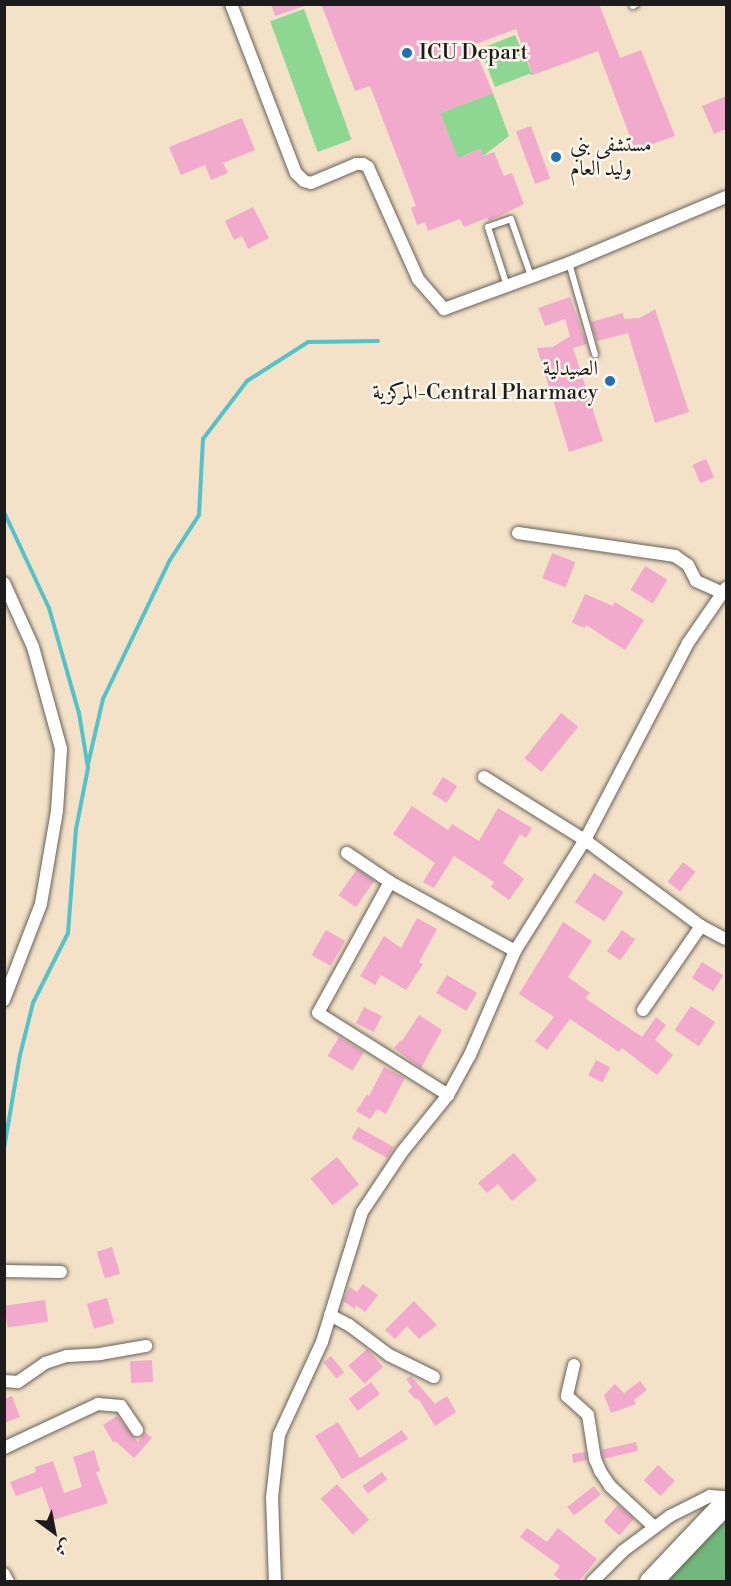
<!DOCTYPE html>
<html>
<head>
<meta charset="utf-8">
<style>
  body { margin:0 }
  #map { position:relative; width:731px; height:1586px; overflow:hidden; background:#f4e2c8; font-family:"Libre Bodoni",Amiri,serif }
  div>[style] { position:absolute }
  .green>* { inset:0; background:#8dd792; transform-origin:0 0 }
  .forest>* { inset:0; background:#72b87c }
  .stream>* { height:4px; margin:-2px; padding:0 2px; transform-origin:2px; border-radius:2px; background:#54c2c9 }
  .building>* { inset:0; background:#f1aacc; transform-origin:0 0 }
  .roads { filter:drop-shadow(0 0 2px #686158) drop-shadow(0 0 2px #686158) }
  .lane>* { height:6px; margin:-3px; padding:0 3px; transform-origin:3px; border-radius:3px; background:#fff }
  .street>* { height:12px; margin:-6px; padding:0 6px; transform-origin:6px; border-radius:6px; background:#fff }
  .highway>* { height:22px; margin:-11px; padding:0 11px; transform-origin:11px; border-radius:11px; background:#fff }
  .dots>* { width:16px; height:16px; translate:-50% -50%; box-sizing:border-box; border:3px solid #fbf7ec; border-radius:50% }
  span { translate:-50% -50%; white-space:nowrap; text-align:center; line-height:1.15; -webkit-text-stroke:5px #fbf7ec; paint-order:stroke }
  .poi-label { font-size:21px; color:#1c1c1c }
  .left { translate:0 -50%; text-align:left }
  .right { translate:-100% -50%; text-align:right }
  .frame { position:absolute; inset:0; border:6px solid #1c1c1c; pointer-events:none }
  .north { position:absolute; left:24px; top:1502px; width:60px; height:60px; -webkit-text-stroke:4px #fbf7ec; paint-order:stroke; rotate:148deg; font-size:16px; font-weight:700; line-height:24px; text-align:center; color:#1c1c1c }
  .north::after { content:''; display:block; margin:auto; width:21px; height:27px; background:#1c1c1c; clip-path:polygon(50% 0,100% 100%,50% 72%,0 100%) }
</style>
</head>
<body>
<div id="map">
  <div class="green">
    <i style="left:304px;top:9px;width:139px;height:36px;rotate:70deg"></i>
    <i style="clip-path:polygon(515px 35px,533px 75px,529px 74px,495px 87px,480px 49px)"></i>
    <i style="clip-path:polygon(493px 93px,509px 136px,483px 156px,480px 149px,465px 155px,461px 167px,440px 113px)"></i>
  </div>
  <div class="forest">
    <i style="clip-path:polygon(726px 1521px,726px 1581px,654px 1581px)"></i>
  </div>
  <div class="stream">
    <i style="left:4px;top:512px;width:106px;rotate:64.9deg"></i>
    <i style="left:49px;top:608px;width:109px;rotate:74.1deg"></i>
    <i style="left:79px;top:713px;width:56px;rotate:80.7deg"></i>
    <i style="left:88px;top:768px;width:62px;rotate:101.1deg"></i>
    <i style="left:76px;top:829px;width:104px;rotate:94.4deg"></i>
    <i style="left:68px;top:933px;width:78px;rotate:116.6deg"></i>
    <i style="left:33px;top:1003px;width:54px;rotate:104deg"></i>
    <i style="left:20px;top:1055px;width:95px;rotate:99.7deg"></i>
    <i style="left:88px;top:764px;width:67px;rotate:-77deg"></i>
    <i style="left:103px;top:699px;width:154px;rotate:-64.3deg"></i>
    <i style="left:170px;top:560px;width:54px;rotate:-57.2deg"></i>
    <i style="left:199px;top:515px;width:76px;rotate:-87deg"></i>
    <i style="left:203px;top:439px;width:73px;rotate:-52.8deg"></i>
    <i style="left:247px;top:381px;width:72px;rotate:-32.6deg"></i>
    <i style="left:308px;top:342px;width:70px;rotate:-0.8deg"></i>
  </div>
  <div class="building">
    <i style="clip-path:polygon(271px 4px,304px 4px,304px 6px,275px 16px)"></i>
    <i style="clip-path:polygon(321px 4px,599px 4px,620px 58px,641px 50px,675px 136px,635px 150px,598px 51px,533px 75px,516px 29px,473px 45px,493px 93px,440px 113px,458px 158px,480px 149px,483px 156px,494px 152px,504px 176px,512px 173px,524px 204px,489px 221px,487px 218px,464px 227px,460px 219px,428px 231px,425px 222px,417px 225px,411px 208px,416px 206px,370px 86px,355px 91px)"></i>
    <i style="clip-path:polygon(726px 96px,726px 129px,714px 134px,702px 106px)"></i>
    <i style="clip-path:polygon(242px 118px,255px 150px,223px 163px,228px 173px,211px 180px,205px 165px,181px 175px,169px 147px)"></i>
    <i style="left:531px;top:126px;width:56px;height:16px;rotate:70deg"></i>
    <i style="clip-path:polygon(253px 207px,269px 238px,248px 249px,242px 236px,234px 240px,225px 221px)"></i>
    <i style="clip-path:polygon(570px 297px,587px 344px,573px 348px,603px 441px,569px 452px,537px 348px,553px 347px,570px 336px,565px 319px,545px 326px,538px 308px)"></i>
    <i style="clip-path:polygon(655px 309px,689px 412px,655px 423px,628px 333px,597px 341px,591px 322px,623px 313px,624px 319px,640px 318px)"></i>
    <i style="left:706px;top:459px;width:20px;height:15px;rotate:66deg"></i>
    <i style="left:552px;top:553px;width:25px;height:27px;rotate:21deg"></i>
    <i style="left:645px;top:566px;width:26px;height:28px;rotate:31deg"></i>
    <i style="clip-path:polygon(585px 594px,613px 606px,615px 602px,644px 620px,625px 650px,586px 625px,585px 628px,572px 623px)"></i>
    <i style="left:561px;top:713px;width:22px;height:58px;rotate:39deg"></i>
    <i style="left:443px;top:777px;width:17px;height:20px;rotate:33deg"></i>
    <i style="clip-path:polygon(412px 806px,448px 830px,452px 824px,479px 841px,498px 808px,532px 828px,526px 838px,520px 834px,503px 863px,524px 879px,509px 900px,491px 887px,494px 882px,454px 856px,434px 888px,423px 882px,435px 863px,393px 834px)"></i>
    <i style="left:683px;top:862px;width:16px;height:25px;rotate:38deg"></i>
    <i style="left:357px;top:869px;width:21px;height:32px;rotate:35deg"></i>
    <i style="left:594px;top:873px;width:35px;height:35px;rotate:33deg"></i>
    <i style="clip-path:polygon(417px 918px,437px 929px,419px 962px,423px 964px,406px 990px,381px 975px,375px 985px,360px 976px,384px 936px,401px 948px)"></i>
    <i style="clip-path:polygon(563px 922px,592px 941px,568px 977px,590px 993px,585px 998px,642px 1037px,656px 1017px,666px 1025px,655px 1040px,673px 1055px,657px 1075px,622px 1048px,619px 1052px,570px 1019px,547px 1050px,535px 1041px,554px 1017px,519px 994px)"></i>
    <i style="left:326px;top:930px;width:22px;height:29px;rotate:30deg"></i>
    <i style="left:622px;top:930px;width:16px;height:26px;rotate:35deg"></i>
    <i style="left:702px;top:962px;width:25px;height:19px;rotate:32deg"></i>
    <i style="left:447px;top:975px;width:35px;height:21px;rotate:31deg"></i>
    <i style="left:691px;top:1006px;width:29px;height:29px;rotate:34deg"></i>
    <i style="left:364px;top:1007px;width:20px;height:18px;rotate:27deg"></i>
    <i style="clip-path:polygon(419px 1015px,442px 1030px,421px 1068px,394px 1048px,401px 1040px,402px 1041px)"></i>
    <i style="left:339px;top:1037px;width:29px;height:22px;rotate:31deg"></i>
    <i style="left:596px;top:1060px;width:16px;height:17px;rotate:27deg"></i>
    <i style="clip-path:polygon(384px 1067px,405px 1078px,386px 1114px,377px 1109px,370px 1119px,356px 1111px,367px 1095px,369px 1096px)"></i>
    <i style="left:358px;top:1127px;width:41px;height:13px;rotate:29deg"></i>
    <i style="clip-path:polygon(514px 1153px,537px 1180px,512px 1201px,498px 1184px,487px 1193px,478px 1183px)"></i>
    <i style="left:337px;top:1157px;width:35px;height:34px;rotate:51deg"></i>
    <i style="left:112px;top:1247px;width:28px;height:16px;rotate:73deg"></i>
    <i style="clip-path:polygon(363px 1284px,378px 1295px,365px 1312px,356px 1305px,355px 1309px,343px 1301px,350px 1287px,357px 1292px)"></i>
    <i style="left:107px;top:1298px;width:26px;height:21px;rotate:74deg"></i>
    <i style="left:45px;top:1300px;width:22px;height:41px;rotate:82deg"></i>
    <i style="clip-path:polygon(414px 1301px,437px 1325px,419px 1339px,407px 1326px,395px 1339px,385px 1330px)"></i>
    <i style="left:367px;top:1349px;width:24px;height:25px;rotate:48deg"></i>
    <i style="left:331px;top:1356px;width:21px;height:10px;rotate:51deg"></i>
    <i style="left:152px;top:1360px;width:22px;height:22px;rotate:87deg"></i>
    <i style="clip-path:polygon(411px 1376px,435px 1404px,447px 1396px,456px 1412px,435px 1426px,418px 1398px,416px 1400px,408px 1391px,412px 1387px,406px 1379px)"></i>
    <i style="clip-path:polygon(640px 1381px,647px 1390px,634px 1400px,636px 1404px,611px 1413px,604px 1395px,615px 1384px,624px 1393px)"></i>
    <i style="left:371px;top:1382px;width:15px;height:28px;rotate:53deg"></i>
    <i style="clip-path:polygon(12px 1396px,20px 1417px,4px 1423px,4px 1399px)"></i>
    <i style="clip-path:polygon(117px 1416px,138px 1442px,145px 1432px,152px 1438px,134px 1458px,115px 1441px,113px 1442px,103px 1425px)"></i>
    <i style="clip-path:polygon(338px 1422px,360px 1458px,402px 1430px,408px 1439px,342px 1479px,315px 1436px)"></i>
    <i style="left:636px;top:1442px;width:9px;height:35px;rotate:77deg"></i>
    <i style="clip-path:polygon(94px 1450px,100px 1471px,96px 1472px,108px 1503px,53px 1520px,42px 1487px,16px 1496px,10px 1482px,36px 1472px,35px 1467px,53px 1461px,64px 1493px,82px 1487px,73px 1457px)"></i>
    <i style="clip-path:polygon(585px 1452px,587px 1460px,573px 1463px,572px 1454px)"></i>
    <i style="left:658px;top:1465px;width:23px;height:21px;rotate:43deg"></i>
    <i style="left:382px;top:1472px;width:9px;height:24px;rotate:54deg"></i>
    <i style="left:337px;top:1484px;width:48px;height:22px;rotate:48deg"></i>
    <i style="left:594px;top:1486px;width:11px;height:34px;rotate:52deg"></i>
    <i style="left:618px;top:1505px;width:21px;height:22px;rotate:41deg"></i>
    <i style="clip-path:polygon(527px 1528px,547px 1542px,558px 1528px,597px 1559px,579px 1581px,562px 1581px,554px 1575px,560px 1566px,520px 1537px)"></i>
  </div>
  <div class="roads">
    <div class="lane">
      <i style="left:633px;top:6px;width:4px;rotate:-34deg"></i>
      <i style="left:569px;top:263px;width:95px;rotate:74.1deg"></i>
      <i style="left:507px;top:286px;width:62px;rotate:-107.9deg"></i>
      <i style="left:488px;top:227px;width:24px;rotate:-19deg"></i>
      <i style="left:511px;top:219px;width:60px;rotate:70.7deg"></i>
    </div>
    <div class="street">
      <i style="left:231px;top:4px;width:181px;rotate:69deg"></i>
      <i style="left:296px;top:173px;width:11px;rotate:45deg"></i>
      <i style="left:304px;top:181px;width:7px;rotate:16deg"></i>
      <i style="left:311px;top:183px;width:49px;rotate:-22.9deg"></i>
      <i style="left:356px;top:164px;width:7px"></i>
      <i style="left:363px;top:164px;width:6px;rotate:31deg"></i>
      <i style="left:368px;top:167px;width:123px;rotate:65.9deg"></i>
      <i style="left:418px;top:279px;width:40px;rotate:49deg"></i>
      <i style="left:444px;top:309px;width:133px;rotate:-20.2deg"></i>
      <i style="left:569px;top:263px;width:170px;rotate:-22.8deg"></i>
      <i style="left:518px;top:533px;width:159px;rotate:8.3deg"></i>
      <i style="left:675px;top:556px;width:16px;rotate:35deg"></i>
      <i style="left:688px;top:565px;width:18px;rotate:63deg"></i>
      <i style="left:696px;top:581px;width:30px;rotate:24deg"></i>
      <i style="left:4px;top:583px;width:70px;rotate:65.6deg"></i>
      <i style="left:33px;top:647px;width:106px;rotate:74.6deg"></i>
      <i style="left:61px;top:749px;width:62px;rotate:93.7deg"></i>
      <i style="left:57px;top:811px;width:94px;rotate:99.8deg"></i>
      <i style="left:41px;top:904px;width:103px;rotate:111.1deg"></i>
      <i style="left:484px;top:777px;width:119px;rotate:32deg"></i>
      <i style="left:585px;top:840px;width:144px;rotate:36.6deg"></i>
      <i style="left:701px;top:926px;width:27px;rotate:28deg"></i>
      <i style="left:347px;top:853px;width:52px;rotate:34deg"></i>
      <i style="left:390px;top:882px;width:143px;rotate:28.9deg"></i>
      <i style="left:390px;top:882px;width:149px;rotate:118.8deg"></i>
      <i style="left:318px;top:1013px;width:154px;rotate:32.2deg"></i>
      <i style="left:643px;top:1010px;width:102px;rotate:-55.4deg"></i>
      <i style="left:4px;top:1271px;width:57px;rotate:1deg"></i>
      <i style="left:330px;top:1315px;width:21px;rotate:28deg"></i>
      <i style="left:349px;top:1325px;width:50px;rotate:36.9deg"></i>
      <i style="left:389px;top:1355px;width:50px;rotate:26.1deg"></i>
      <i style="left:574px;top:1365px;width:32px;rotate:103deg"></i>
      <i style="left:567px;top:1396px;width:28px;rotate:42deg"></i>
      <i style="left:588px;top:1415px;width:45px;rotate:81deg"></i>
      <i style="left:595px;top:1459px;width:13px;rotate:67deg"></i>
      <i style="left:600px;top:1471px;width:18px;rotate:56deg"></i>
      <i style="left:610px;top:1486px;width:59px;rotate:42.9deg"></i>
      <i style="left:4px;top:1381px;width:14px;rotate:4deg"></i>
      <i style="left:18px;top:1382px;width:33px;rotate:-35deg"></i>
      <i style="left:45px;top:1363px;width:23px;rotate:-18deg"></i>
      <i style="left:67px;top:1356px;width:33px;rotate:-3deg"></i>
      <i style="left:100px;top:1354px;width:47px;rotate:-9.9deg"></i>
      <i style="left:4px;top:1448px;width:104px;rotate:-25.1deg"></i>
      <i style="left:98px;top:1404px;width:23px;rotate:5deg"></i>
      <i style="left:121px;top:1406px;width:29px;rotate:56deg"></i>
      <i style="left:4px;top:1574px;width:9px;rotate:63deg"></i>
      <i style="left:275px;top:1582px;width:84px;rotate:-92deg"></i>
      <i style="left:272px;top:1498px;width:63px;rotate:-83.7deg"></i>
      <i style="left:279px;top:1435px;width:102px;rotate:-65.2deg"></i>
      <i style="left:322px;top:1342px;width:136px;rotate:-72.9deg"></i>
      <i style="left:362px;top:1212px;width:72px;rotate:-56.3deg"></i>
      <i style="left:402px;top:1152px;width:73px;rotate:-51.1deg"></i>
      <i style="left:448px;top:1095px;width:46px;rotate:-61.2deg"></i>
      <i style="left:470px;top:1055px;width:113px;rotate:-66.6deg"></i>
      <i style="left:515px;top:951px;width:131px;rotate:-57.8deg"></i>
      <i style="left:585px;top:840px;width:222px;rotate:-62.4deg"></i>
      <i style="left:688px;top:643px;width:67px;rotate:-55.4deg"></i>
      <i style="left:592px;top:1582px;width:44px;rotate:-45deg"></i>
      <i style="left:623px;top:1551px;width:59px;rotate:-36.7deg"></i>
      <i style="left:670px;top:1516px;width:45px;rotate:-26.6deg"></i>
      <i style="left:710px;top:1496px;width:16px;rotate:4deg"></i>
    </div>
    <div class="highway">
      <i style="left:651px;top:1582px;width:109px;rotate:-46.5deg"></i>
    </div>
  </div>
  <div class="dots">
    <i style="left:407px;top:53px;background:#1f6fb2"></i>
    <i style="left:556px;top:157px;background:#1f6fb2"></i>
    <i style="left:610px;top:381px;background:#1f6fb2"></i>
  </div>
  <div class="poi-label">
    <span class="left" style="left:419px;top:53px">ICU Depart</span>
    <span class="left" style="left:570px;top:157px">مستشفى بني<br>وليد العام</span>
    <span class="right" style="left:598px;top:381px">الصيدلية<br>المركزية-Central Pharmacy</span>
  </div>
  <div class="frame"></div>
  <div class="north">ش</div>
</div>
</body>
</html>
